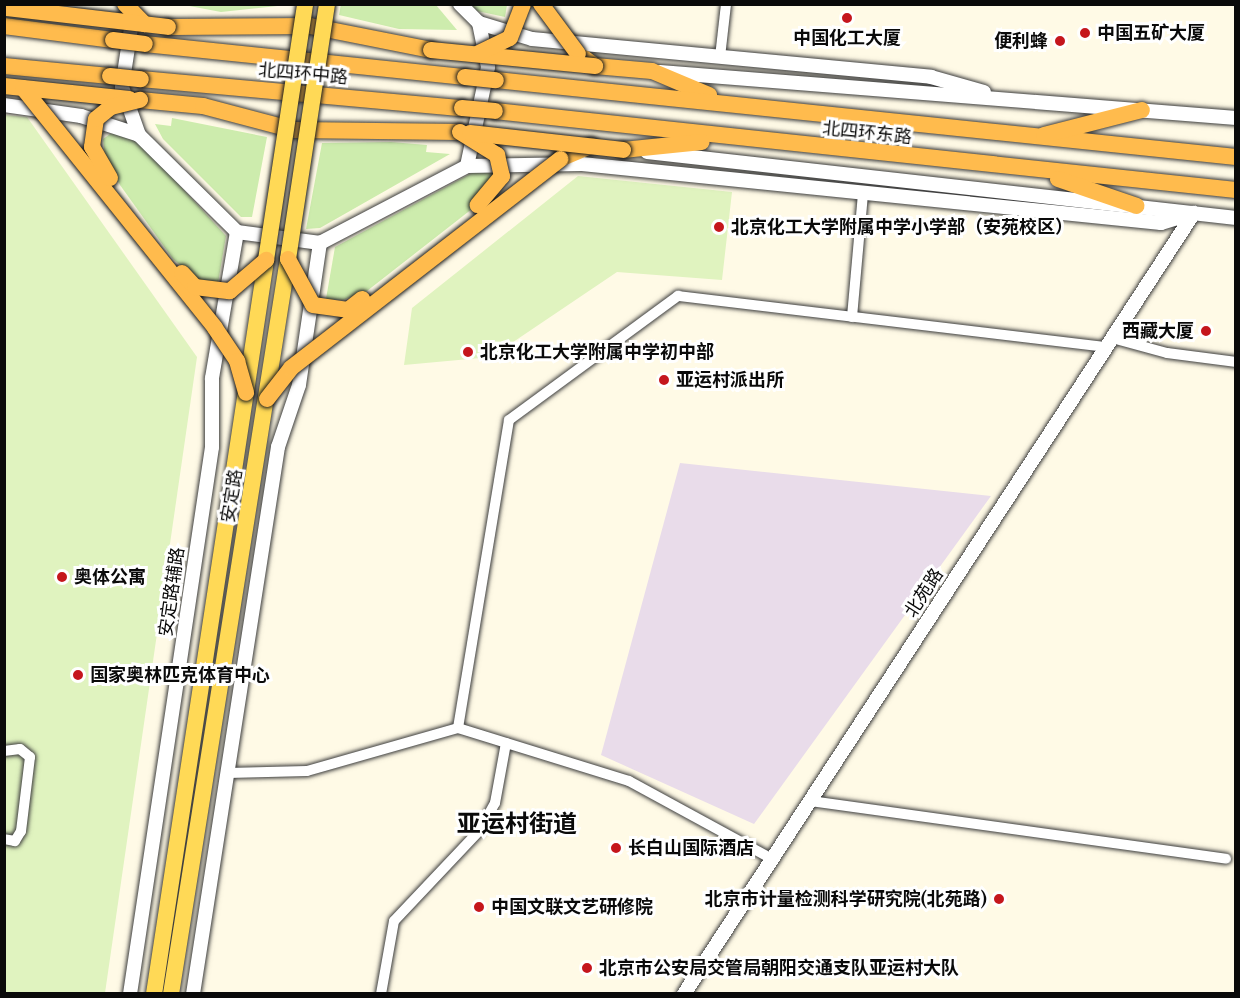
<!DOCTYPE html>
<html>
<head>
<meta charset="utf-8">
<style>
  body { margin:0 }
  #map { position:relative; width:1240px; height:998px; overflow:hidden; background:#fffae6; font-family:"Libre Baskerville","Noto Sans SC",serif }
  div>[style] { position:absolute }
  .industrial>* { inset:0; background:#e9dcea }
  .green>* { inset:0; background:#cdecad }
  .pitch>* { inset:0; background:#e0f3bf }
  .roads { filter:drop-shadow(0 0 2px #3d3d3d) drop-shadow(0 0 2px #3d3d3d) }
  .minor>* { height:10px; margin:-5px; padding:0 5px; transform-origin:5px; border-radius:5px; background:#fff }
  .tertiary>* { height:14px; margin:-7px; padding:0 7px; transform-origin:7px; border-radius:7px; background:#fff }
  .primary>* { height:16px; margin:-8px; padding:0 8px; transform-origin:8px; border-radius:8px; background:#ffd956 }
  .trunk>* { height:16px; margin:-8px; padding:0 8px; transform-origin:8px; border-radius:8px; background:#ffbb4d }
  .bridges { filter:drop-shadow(0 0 2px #1b1b1b) drop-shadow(0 0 2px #1b1b1b) }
  .primary-bridge>* { height:16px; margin:-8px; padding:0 8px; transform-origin:8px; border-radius:8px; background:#ffd956 }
  .trunk-bridge>* { height:16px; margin:-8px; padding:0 8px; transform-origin:8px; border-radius:8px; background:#ffbb4d }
  .dots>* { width:16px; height:16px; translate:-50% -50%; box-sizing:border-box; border:3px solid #fff; border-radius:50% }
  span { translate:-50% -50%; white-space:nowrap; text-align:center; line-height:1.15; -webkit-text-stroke:6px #fff; paint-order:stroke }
  .poi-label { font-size:18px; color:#0a0a0a; font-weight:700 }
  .left { translate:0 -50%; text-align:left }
  .right { translate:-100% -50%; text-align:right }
  .street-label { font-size:18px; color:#0a0a0a }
  .district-label { font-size:24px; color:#0a0a0a; font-weight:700 }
  .frame { position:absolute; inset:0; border:6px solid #0a0a0a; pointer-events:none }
</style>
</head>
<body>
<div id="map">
  <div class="industrial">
    <i style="clip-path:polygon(680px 463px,991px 496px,754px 824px,601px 755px)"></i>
  </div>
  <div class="green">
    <i style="clip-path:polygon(341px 4px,436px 5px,457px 30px,399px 29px,339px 15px)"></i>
    <i style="clip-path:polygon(184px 5px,287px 4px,287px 5px,221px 12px)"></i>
    <i style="clip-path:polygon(471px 5px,507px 5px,505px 17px,477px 11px)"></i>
    <i style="clip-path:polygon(172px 118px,267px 137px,252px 217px,241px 217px,163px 139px,155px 124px,171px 126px)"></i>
    <i style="clip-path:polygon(113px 132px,142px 144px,226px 236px,218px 283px,203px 284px,173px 259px,120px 185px,105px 156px,103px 139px)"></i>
    <i style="clip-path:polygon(391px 142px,427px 145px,426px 152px,450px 154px,320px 228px,306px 229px,322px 143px)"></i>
    <i style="clip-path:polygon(481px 168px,494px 168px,495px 185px,486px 198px,367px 291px,343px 300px,326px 299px,335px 247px)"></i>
  </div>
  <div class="pitch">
    <i style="clip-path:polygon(5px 115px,27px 117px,197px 357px,105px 993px,5px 994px)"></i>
    <i style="clip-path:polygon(578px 176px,732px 192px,722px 280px,617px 272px,491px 357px,404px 365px,412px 308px)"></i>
  </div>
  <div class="roads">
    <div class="minor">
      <i style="left:720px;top:57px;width:53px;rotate:-83.5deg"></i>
      <i style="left:852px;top:317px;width:124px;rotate:-84.9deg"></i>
      <i style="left:1112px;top:338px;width:57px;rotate:15.3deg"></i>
      <i style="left:1167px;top:353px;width:70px;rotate:7.4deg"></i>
      <i style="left:458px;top:728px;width:312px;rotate:-80.6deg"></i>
      <i style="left:509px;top:420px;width:210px;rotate:-36.3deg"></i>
      <i style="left:678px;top:296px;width:431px;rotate:6.8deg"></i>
      <i style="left:4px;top:751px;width:16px;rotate:-7deg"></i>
      <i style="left:20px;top:749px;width:13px;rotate:39deg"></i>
      <i style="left:30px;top:757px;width:75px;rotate:96.9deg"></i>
      <i style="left:21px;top:831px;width:12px;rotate:121deg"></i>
      <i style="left:15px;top:841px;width:11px;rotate:-170deg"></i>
      <i style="left:228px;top:773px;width:79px;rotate:-1.5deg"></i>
      <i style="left:307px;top:771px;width:157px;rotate:-15.9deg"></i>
      <i style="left:458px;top:728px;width:179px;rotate:17.2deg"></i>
      <i style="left:629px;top:781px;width:163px;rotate:28.6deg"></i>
      <i style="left:810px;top:801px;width:420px;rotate:7.9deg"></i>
      <i style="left:381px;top:994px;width:74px;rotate:-79.9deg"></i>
      <i style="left:394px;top:921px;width:125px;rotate:-46.6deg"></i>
      <i style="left:480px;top:830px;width:31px;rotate:-61deg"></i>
      <i style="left:495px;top:803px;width:61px;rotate:-79.6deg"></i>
    </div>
    <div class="tertiary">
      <i style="left:460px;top:4px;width:27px;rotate:45deg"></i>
      <i style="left:479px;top:23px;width:55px;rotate:16.8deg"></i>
      <i style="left:532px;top:39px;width:401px;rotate:5.4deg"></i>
      <i style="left:931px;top:77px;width:55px;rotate:15.8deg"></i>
      <i style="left:133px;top:15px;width:73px;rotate:98.7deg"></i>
      <i style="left:122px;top:87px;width:51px;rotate:70.5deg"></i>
      <i style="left:139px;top:135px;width:138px;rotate:44.7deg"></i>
      <i style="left:237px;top:232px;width:84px;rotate:7.5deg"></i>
      <i style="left:320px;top:243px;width:166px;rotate:-27.6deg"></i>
      <i style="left:467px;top:166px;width:115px;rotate:-1deg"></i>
      <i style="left:582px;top:164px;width:582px;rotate:5.82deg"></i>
      <i style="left:1161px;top:223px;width:34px;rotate:-17deg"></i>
      <i style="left:660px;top:72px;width:578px;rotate:4.57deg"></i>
      <i style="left:4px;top:105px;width:78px;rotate:8.1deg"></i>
      <i style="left:81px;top:116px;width:61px;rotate:18.1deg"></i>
      <i style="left:647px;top:152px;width:593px;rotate:6.39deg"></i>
      <i style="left:467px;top:166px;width:101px;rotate:-78deg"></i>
      <i style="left:488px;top:67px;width:45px;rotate:-101.6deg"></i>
      <i style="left:130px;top:994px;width:553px;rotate:-81.47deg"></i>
      <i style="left:212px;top:447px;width:69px;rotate:-90deg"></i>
      <i style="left:212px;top:378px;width:148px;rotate:-80.3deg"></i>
      <i style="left:193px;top:994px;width:554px;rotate:-81.17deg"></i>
      <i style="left:278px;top:447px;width:65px;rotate:-71.3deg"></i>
      <i style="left:299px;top:385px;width:144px;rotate:-81.6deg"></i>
      <i style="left:684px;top:994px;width:933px;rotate:-56.86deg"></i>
    </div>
    <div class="primary">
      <i style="left:154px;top:994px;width:742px;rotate:-81.32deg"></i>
      <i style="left:171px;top:994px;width:744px;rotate:-80.96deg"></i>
    </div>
    <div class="trunk">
      <i style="left:4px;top:26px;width:110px;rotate:7.3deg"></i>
      <i style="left:168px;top:27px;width:142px;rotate:-0.4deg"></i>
      <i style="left:310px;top:26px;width:123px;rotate:11.2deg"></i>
      <i style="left:145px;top:44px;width:322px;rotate:5.9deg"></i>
      <i style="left:584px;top:58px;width:14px;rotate:36deg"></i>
      <i style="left:595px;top:66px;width:57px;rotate:5deg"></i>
      <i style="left:652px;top:71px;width:62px;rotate:22.8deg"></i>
      <i style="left:4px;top:66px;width:106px;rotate:5.4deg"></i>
      <i style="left:141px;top:79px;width:322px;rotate:5.2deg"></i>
      <i style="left:496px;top:80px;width:744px;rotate:5.94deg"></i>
      <i style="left:140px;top:100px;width:63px;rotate:5.4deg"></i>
      <i style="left:203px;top:106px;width:94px;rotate:14.8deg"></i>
      <i style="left:294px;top:130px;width:166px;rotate:0.7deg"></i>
      <i style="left:495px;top:111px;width:745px;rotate:6.09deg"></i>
      <i style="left:1044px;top:135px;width:101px;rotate:-14.3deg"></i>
      <i style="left:623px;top:150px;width:79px;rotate:-5.8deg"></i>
      <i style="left:560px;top:159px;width:34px;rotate:-23deg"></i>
      <i style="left:1058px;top:179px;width:83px;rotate:18.9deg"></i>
    </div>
  </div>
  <div class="bridges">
    <div class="primary-bridge">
      <i style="left:288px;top:259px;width:258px;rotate:-81.3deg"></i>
      <i style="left:266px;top:260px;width:259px;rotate:-81.3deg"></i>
    </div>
    <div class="trunk-bridge">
      <i style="left:125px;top:4px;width:28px;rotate:46deg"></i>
      <i style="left:541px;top:4px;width:62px;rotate:53.5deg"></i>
      <i style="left:7px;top:8px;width:162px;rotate:6.7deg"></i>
      <i style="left:113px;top:40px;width:32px;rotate:7deg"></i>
      <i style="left:431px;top:50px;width:165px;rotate:5.6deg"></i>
      <i style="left:479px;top:53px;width:34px;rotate:-26deg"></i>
      <i style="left:510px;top:38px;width:36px;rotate:-69deg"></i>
      <i style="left:110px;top:76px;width:31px;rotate:6deg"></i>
      <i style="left:465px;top:77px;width:31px;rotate:6deg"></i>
      <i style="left:4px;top:86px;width:126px;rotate:5.9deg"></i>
      <i style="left:23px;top:88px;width:307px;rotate:51.3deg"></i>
      <i style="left:215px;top:328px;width:40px;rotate:56deg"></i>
      <i style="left:237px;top:361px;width:33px;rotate:74deg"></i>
      <i style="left:462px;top:108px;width:33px;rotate:5deg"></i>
      <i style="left:460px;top:132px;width:44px;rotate:31.9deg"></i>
      <i style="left:497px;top:155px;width:22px;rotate:77deg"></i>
      <i style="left:502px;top:176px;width:38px;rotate:130deg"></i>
      <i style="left:470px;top:133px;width:154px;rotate:6.3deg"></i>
      <i style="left:110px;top:178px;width:36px;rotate:-120deg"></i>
      <i style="left:92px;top:147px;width:28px;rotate:-82deg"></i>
      <i style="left:96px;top:119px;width:19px;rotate:-39deg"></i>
      <i style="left:111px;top:107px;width:30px;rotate:-14deg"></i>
      <i style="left:288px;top:259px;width:52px;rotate:61.5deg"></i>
      <i style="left:313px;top:305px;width:35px;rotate:8deg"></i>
      <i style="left:348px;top:310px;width:18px;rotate:-38deg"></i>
      <i style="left:182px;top:273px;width:19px;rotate:47deg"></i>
      <i style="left:195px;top:287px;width:35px;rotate:7deg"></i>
      <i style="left:230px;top:291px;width:48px;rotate:-40.7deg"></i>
      <i style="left:267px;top:399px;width:39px;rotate:-52deg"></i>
      <i style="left:291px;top:368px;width:341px;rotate:-37.8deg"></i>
    </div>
  </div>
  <div class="dots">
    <i style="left:847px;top:18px;background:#c5161c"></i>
    <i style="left:1085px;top:33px;background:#c5161c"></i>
    <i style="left:1060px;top:41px;background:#c5161c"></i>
    <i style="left:719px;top:227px;background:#c5161c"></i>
    <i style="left:1206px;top:331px;background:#c5161c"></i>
    <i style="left:468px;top:352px;background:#c5161c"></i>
    <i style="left:664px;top:380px;background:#c5161c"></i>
    <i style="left:62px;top:577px;background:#c5161c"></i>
    <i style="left:78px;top:675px;background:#c5161c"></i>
    <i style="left:616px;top:848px;background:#c5161c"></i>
    <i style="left:999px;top:899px;background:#c5161c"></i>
    <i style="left:479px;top:907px;background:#c5161c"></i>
    <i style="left:587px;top:968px;background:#c5161c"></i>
  </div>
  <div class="poi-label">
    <span class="left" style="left:1097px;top:33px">中国五矿大厦</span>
    <span style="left:847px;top:38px">中国化工大厦</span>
    <span class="right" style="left:1048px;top:41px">便利蜂</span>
    <span class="left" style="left:731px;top:227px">北京化工大学附属中学小学部（安苑校区）</span>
    <span class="right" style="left:1194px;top:331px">西藏大厦</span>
    <span class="left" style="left:480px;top:352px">北京化工大学附属中学初中部</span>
    <span class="left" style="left:676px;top:380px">亚运村派出所</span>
    <span class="left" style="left:74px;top:577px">奥体公寓</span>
    <span class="left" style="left:90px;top:675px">国家奥林匹克体育中心</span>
    <span class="left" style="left:628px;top:848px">长白山国际酒店</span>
    <span class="right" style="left:987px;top:899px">北京市计量检测科学研究院(北苑路)</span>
    <span class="left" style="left:491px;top:907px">中国文联文艺研修院</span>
    <span class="left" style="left:599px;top:968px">北京市公安局交管局朝阳交通支队亚运村大队</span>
  </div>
  <div class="street-label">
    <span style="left:303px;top:74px;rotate:5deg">北四环中路</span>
    <span style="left:867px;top:133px;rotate:6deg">北四环东路</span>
    <span style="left:232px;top:496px;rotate:-81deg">安定路</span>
    <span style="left:172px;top:592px;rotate:-82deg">安定路辅路</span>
    <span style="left:924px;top:593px;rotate:-57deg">北苑路</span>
  </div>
  <div class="district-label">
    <span style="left:517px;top:824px">亚运村街道</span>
  </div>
  <div class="frame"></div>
</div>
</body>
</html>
